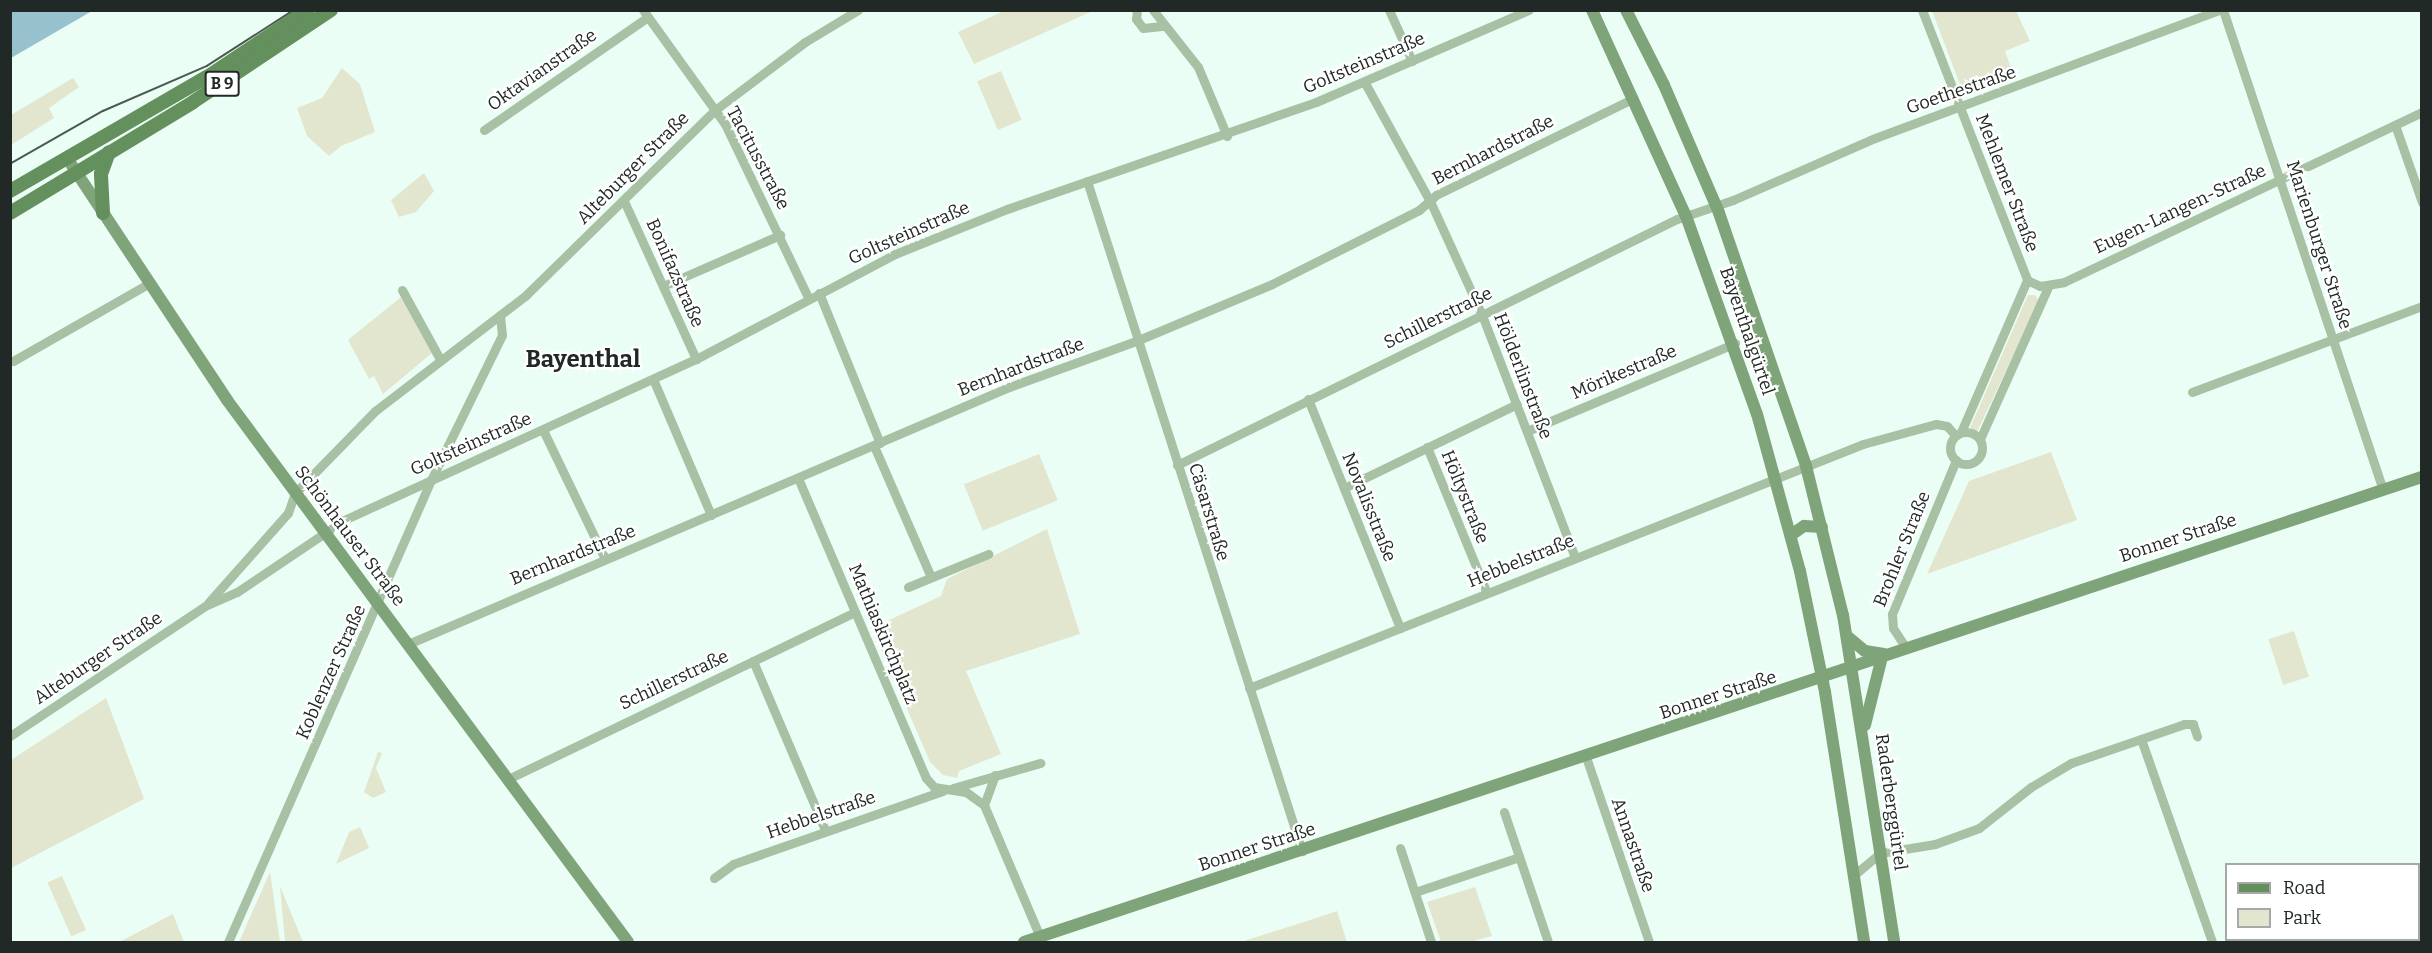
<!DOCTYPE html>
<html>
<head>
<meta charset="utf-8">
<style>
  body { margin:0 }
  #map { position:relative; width:2432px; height:953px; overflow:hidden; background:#ebfef5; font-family:Bitter,serif }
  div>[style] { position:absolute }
  .green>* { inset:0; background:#e2e6ce; transform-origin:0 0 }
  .water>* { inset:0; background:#97c1cd }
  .street>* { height:9px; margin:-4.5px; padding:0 4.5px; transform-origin:4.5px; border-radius:4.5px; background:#a8c0a4 }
  .street>.ring { margin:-4.5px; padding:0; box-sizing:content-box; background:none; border:9px solid #a8c0a4; border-radius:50% }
  .secondary>* { height:12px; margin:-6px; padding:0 6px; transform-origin:6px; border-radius:6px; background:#80a47a }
  .primary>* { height:14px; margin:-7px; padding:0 7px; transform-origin:7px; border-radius:7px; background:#63905c }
  .tram>* { height:1.5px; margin:-0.75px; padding:0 0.75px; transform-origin:0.75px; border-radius:0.75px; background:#4c5852 }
  span { translate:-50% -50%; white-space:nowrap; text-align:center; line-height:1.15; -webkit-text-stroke:4.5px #fff; paint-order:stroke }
  .shield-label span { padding:2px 4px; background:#fff; border:2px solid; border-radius:4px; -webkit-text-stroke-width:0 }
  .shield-label { font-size:16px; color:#202925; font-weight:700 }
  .street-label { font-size:18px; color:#202925 }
  .district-label { font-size:24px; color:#202925; font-weight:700 }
  .frame { position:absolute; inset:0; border:12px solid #202925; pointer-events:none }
  .legend { position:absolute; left:2225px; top:863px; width:195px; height:78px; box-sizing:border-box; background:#fff; border:2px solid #a6a9a8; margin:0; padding:8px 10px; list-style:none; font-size:18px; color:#202925 }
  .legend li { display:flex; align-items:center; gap:12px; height:30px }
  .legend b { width:30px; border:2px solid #a6a9a8 }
</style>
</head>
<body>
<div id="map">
  <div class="green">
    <i style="clip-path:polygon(1006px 10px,1093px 10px,1093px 11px,974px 64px,958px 32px)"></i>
    <i style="clip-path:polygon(1932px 11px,2016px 11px,2030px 41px,2005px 51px,2013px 74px,1964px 95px)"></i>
    <i style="clip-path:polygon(342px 68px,360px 84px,375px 132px,341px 146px,329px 156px,307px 136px,297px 108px,322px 98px)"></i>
    <i style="left:1001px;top:71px;width:53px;height:26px;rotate:67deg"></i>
    <i style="clip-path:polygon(73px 78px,79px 87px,49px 108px,54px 118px,11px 145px,11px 115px)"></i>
    <i style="clip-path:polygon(424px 173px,434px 191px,416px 212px,399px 217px,391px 200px)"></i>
    <i style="clip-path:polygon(2028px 295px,2035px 295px,2039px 301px,1977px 432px,1970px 428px)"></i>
    <i style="clip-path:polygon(401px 297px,432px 353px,383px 394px,374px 376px,369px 379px,348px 340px)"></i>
    <i style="clip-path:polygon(2051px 452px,2077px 520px,1927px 574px,1969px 481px)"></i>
    <i style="left:1039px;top:454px;width:50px;height:81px;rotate:68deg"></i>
    <i style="clip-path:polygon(1047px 529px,1080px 634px,966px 671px,1001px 754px,959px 771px,957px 778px,943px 775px,930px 762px,872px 628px,941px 596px,947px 579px)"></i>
    <i style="left:2294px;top:631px;width:48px;height:27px;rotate:72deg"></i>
    <i style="clip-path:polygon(106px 698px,144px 799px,11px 868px,11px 760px)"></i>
    <i style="clip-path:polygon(378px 752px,382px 753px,376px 768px,386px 792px,373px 798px,364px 792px)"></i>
    <i style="clip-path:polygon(360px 827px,369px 848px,336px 864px,349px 832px)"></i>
    <i style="clip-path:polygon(270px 872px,280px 942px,239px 942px)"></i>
    <i style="left:62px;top:876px;width:59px;height:16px;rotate:66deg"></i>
    <i style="clip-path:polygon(280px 886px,303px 942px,285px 942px)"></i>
    <i style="clip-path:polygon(1475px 887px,1492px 936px,1470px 942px,1441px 942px,1427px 902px)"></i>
    <i style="clip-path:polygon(1337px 911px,1347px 942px,1241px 942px,1310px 920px)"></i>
    <i style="clip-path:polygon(173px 914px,184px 942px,119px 942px)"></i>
  </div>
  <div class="water">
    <i style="clip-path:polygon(11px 10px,92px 10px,92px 11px,11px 58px)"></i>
  </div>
  <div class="street">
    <i style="left:643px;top:10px;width:140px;rotate:54.3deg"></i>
    <i style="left:725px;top:124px;width:194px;rotate:64.4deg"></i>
    <i style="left:1137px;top:10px;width:9px;rotate:96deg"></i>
    <i style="left:1136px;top:19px;width:11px;rotate:52deg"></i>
    <i style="left:1143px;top:28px;width:19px;rotate:-6deg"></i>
    <i style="left:1153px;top:10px;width:73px;rotate:51.7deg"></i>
    <i style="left:1198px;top:67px;width:75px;rotate:67.2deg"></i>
    <i style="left:1389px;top:10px;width:56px;rotate:65.7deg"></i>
    <i style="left:1922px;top:10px;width:290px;rotate:68.7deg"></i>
    <i style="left:2027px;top:280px;width:14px;rotate:25deg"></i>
    <i style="left:2040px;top:286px;width:24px;rotate:-9deg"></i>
    <i style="left:2064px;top:282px;width:396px;rotate:-25.4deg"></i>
    <i style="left:2223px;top:10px;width:506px;rotate:71.57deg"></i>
    <i style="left:1365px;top:83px;width:135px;rotate:61.2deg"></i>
    <i style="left:1430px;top:201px;width:125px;rotate:65.5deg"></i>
    <i style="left:1482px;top:315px;width:259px;rotate:69deg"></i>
    <i style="left:2395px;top:125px;width:82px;rotate:70.7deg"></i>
    <i style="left:484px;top:130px;width:199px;rotate:-34.6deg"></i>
    <i style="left:1087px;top:181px;width:704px;rotate:72.21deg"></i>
    <i style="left:624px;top:201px;width:174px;rotate:65.5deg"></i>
    <i style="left:663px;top:286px;width:128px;rotate:-23.6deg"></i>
    <i style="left:402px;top:290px;width:79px;rotate:61.2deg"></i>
    <i style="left:819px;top:293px;width:162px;rotate:67.9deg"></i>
    <i style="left:13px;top:361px;width:155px;rotate:-29.7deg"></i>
    <i style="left:653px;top:379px;width:148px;rotate:66.9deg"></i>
    <i style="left:2192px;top:392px;width:246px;rotate:-20.5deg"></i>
    <i style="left:1308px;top:399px;width:247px;rotate:68.1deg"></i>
    <i style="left:543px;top:430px;width:141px;rotate:64.3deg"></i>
    <i style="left:1527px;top:431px;width:226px;rotate:-22.9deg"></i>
    <i class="ring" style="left:1950px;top:432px;width:23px;height:23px"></i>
    <i style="left:1961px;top:432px;width:166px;rotate:-66.5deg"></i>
    <i style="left:1980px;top:439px;width:167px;rotate:-65.9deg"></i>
    <i style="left:874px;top:446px;width:143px;rotate:66.5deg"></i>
    <i style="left:1427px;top:447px;width:158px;rotate:67.7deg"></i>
    <i style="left:1177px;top:465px;width:557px;rotate:-26.2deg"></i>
    <i style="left:1677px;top:219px;width:59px;rotate:-18.7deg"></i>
    <i style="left:1733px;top:200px;width:155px;rotate:-23.6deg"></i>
    <i style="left:1875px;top:138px;width:367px;rotate:-20.4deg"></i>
    <i style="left:798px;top:478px;width:326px;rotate:66.9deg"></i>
    <i style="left:926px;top:778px;width:12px;rotate:48deg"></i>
    <i style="left:934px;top:787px;width:32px;rotate:9deg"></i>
    <i style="left:966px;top:792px;width:22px;rotate:36deg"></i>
    <i style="left:984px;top:805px;width:143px;rotate:67deg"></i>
    <i style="left:1344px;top:488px;width:192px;rotate:-25.9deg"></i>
    <i style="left:908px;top:587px;width:87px;rotate:-22.4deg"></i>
    <i style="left:208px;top:603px;width:120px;rotate:-48.4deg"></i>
    <i style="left:288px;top:513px;width:21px;rotate:-71deg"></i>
    <i style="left:295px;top:493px;width:115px;rotate:-45.7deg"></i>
    <i style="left:375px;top:411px;width:190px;rotate:-37.5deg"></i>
    <i style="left:526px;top:295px;width:264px;rotate:-44.4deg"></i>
    <i style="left:715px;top:110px;width:113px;rotate:-37.1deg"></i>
    <i style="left:805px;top:42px;width:62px;rotate:-31.1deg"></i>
    <i style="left:408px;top:644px;width:654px;rotate:-23.15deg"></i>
    <i style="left:1009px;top:387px;width:135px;rotate:-19.9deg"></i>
    <i style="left:1136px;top:341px;width:147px;rotate:-22.7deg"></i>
    <i style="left:1272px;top:284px;width:165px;rotate:-26.7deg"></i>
    <i style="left:1419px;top:210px;width:23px;rotate:-41deg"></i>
    <i style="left:1436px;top:195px;width:220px;rotate:-26.1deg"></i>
    <i style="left:1906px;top:648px;width:24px;rotate:-123deg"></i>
    <i style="left:1893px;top:628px;width:14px;rotate:-94deg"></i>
    <i style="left:1892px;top:614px;width:167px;rotate:-67.4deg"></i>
    <i style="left:753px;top:661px;width:184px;rotate:66.9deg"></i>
    <i style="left:1249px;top:688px;width:661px;rotate:-21.67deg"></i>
    <i style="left:1863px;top:444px;width:76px;rotate:-15.3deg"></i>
    <i style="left:1936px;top:424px;width:11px;rotate:10deg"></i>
    <i style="left:1947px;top:426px;width:12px;rotate:48deg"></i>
    <i style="left:10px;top:736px;width:234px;rotate:-33.7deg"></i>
    <i style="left:205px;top:606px;width:35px;rotate:-24deg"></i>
    <i style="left:237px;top:592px;width:129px;rotate:-33.9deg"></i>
    <i style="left:344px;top:520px;width:387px;rotate:-24.6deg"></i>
    <i style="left:696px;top:359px;width:225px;rotate:-27.8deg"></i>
    <i style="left:895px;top:254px;width:121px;rotate:-21.9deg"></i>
    <i style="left:1007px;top:209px;width:327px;rotate:-19.1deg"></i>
    <i style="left:1316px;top:102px;width:232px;rotate:-23.4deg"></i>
    <i style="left:2141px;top:739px;width:215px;rotate:70.7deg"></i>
    <i style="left:1586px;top:757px;width:195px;rotate:71.2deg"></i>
    <i style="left:508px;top:779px;width:385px;rotate:-25.7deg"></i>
    <i style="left:953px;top:788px;width:91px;rotate:-16deg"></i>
    <i style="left:984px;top:805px;width:32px;rotate:-70deg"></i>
    <i style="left:1504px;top:812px;width:137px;rotate:71.3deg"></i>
    <i style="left:1400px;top:848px;width:99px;rotate:71.7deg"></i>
    <i style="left:1854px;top:875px;width:34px;rotate:-40deg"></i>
    <i style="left:1880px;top:853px;width:56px;rotate:-9.3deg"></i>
    <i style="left:1935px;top:844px;width:47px;rotate:-20deg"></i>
    <i style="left:1979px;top:828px;width:66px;rotate:-38.3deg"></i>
    <i style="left:2031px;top:787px;width:47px;rotate:-31deg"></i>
    <i style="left:2071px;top:763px;width:120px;rotate:-19deg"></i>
    <i style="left:2184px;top:724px;width:9px"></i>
    <i style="left:2193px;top:724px;width:13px;rotate:72deg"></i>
    <i style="left:714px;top:878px;width:24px;rotate:-36deg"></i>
    <i style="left:733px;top:864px;width:222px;rotate:-19.2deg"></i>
    <i style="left:1415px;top:892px;width:110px;rotate:-18.6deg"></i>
    <i style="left:228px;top:942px;width:505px;rotate:-66.28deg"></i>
    <i style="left:431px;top:480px;width:161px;rotate:-63.9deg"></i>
    <i style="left:502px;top:335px;width:20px;rotate:-96deg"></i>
  </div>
  <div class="secondary">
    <i style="left:1592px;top:10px;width:226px;rotate:65.5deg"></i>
    <i style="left:1686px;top:216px;width:210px;rotate:70.3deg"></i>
    <i style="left:1757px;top:414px;width:163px;rotate:74.7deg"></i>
    <i style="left:1800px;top:571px;width:124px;rotate:78.3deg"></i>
    <i style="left:1825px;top:692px;width:253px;rotate:81.1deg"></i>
    <i style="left:1626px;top:10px;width:84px;rotate:63.1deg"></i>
    <i style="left:1664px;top:85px;width:139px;rotate:66.7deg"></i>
    <i style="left:1719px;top:213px;width:268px;rotate:71deg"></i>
    <i style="left:1806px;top:466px;width:154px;rotate:76.1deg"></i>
    <i style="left:1843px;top:615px;width:331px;rotate:81.1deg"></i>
    <i style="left:67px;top:158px;width:290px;rotate:56.5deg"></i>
    <i style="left:227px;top:400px;width:674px;rotate:53.5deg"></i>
    <i style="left:1791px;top:535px;width:16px;rotate:-35deg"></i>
    <i style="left:1804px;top:526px;width:18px;rotate:3deg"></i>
    <i style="left:1847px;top:636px;width:23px;rotate:40deg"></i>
    <i style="left:1865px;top:651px;width:19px;rotate:9deg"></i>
    <i style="left:1865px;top:725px;width:70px;rotate:-76deg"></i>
    <i style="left:1024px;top:942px;width:1473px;rotate:-18.4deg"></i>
  </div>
  <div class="primary">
    <i style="left:10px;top:191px;width:228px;rotate:-30.1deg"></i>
    <i style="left:207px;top:77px;width:121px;rotate:-33.6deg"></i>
    <i style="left:10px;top:213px;width:214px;rotate:-31.2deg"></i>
    <i style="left:193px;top:102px;width:166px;rotate:-33.7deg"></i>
    <i style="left:103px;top:213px;width:39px;rotate:-93deg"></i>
    <i style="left:101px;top:174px;width:23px;rotate:-70deg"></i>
  </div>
  <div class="tram">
    <i style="left:10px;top:164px;width:107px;rotate:-29.7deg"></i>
    <i style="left:103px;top:111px;width:113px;rotate:-23.4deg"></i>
    <i style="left:207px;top:66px;width:103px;rotate:-32.8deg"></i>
  </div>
  <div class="shield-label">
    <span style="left:222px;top:84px">B 9</span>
  </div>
  <div class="street-label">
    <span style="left:1364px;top:63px;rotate:-23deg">Goltsteinstraße</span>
    <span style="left:542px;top:70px;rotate:-35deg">Oktavianstraße</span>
    <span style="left:1961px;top:90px;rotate:-19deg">Goethestraße</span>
    <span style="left:1493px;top:150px;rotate:-27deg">Bernhardstraße</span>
    <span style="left:758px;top:158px;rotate:62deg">Tacitusstraße</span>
    <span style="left:633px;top:168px;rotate:-45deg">Alteburger Straße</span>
    <span style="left:2007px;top:183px;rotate:69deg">Mehlemer Straße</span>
    <span style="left:2180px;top:209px;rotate:-25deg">Eugen-Langen-Straße</span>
    <span style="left:909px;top:233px;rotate:-24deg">Goltsteinstraße</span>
    <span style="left:2319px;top:245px;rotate:72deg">Marienburger Straße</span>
    <span style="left:675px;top:273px;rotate:66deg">Bonifazstraße</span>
    <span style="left:1438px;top:318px;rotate:-26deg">Schillerstraße</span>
    <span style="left:1747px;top:331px;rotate:71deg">Bayenthalgürtel</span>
    <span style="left:1021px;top:367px;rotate:-21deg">Bernhardstraße</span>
    <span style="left:1624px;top:372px;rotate:-23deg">Mörikestraße</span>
    <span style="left:1523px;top:376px;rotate:69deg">Hölderlinstraße</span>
    <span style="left:471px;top:444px;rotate:-24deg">Goltsteinstraße</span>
    <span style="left:1465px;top:497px;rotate:68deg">Höltystraße</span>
    <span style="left:1369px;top:507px;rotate:68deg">Novalisstraße</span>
    <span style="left:1209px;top:512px;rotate:73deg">Cäsarstraße</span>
    <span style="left:350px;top:536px;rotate:53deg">Schönhauser Straße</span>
    <span style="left:2178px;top:538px;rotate:-18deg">Bonner Straße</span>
    <span style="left:1902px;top:549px;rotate:-68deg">Brohler Straße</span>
    <span style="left:573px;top:555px;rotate:-22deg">Bernhardstraße</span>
    <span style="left:1521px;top:561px;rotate:-22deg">Hebbelstraße</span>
    <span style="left:883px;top:634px;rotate:67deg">Mathiaskirchplatz</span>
    <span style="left:98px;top:658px;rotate:-34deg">Alteburger Straße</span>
    <span style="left:331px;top:672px;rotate:-66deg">Koblenzer Straße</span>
    <span style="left:674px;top:680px;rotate:-25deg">Schillerstraße</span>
    <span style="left:1718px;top:695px;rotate:-18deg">Bonner Straße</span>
    <span style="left:1891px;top:802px;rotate:82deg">Raderberggürtel</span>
    <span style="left:821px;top:815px;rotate:-19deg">Hebbelstraße</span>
    <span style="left:1633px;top:845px;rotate:71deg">Annastraße</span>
    <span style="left:1257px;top:847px;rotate:-18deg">Bonner Straße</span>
  </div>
  <div class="district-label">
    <span style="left:583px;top:360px">Bayenthal</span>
  </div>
  <div class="frame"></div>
  <ul class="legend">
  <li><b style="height:8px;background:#63905c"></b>Road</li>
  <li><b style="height:16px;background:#e2e6ce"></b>Park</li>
  </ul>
</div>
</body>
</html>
